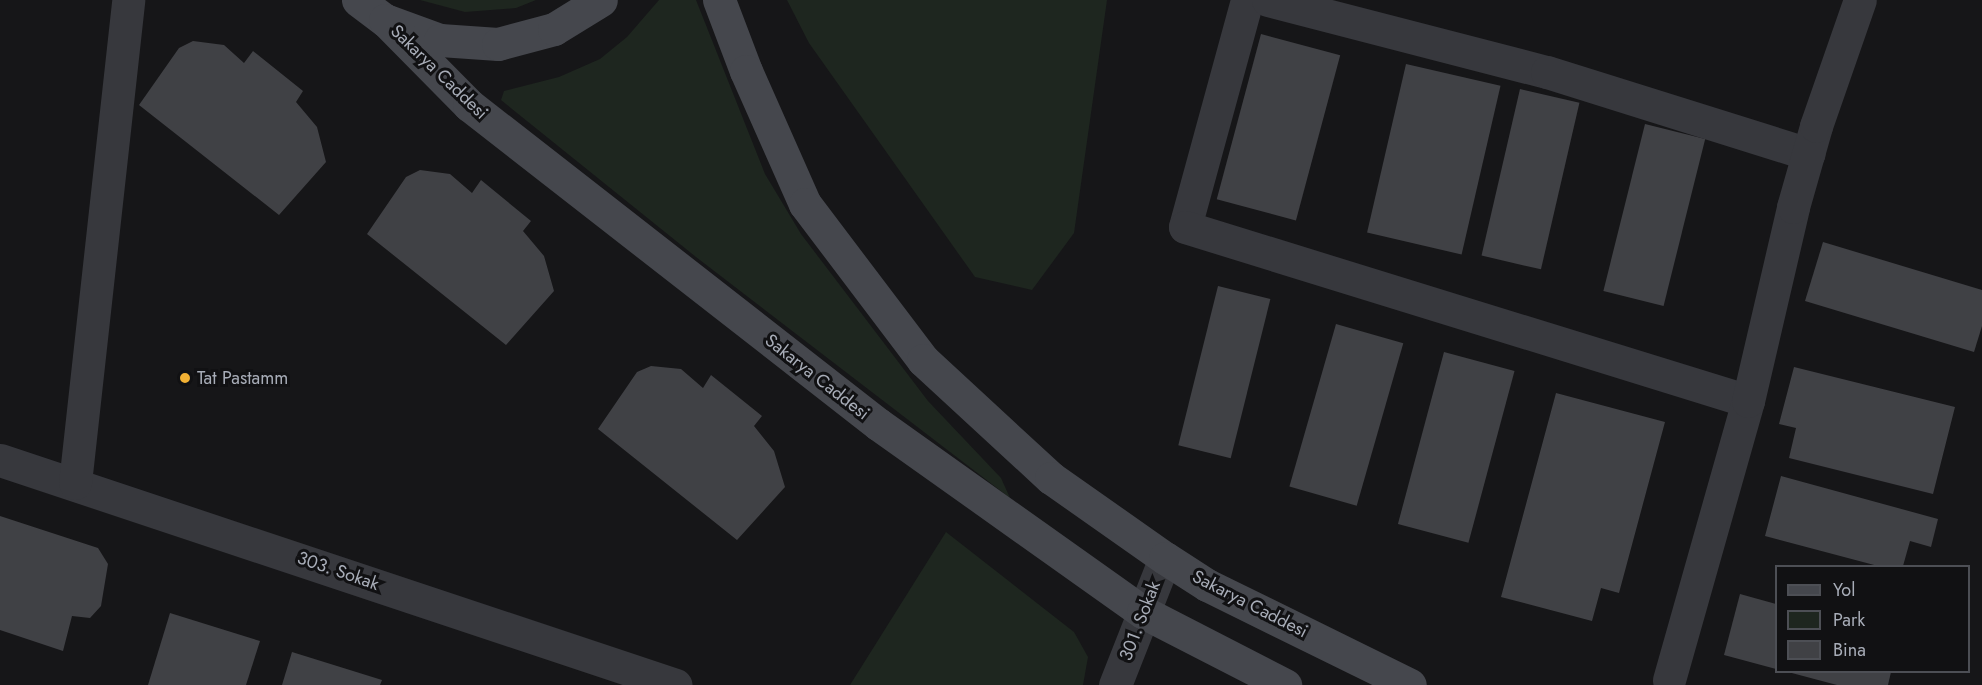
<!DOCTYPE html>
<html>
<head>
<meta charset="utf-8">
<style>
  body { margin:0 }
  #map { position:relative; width:1982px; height:685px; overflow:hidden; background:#161618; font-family:Jost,sans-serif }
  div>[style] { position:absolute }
  .green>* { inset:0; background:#1e261f }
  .building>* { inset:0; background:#404145; transform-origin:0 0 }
  .minor>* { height:33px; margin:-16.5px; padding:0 16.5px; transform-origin:16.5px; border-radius:16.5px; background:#37383d }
  .secondary>* { height:33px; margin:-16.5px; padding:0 16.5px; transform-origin:16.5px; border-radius:16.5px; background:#45474d }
  .dots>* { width:16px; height:16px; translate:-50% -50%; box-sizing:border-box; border:3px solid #111113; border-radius:50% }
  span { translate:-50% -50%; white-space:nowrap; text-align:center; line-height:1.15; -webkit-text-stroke:6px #111113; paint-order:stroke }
  .street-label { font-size:18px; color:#a8adb8 }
  .poi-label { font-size:18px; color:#a8adb8 }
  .left { translate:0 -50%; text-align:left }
  .legend { position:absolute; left:1775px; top:565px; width:195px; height:108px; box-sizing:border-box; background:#111113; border:2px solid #4d4f55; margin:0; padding:8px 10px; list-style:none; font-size:18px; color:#a8adb8 }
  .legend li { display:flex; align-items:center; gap:12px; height:30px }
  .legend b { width:30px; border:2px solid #4d4f55 }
</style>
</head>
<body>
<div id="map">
  <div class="green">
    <i style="clip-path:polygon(420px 0,536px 0,516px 8px,465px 12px)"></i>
    <i style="clip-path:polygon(659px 0,696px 0,765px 174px,801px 234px,928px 401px,1001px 478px,1010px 498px,696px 257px,501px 100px,504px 91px,559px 77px,600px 59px,627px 37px)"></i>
    <i style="clip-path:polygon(787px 0,1107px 0,1074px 233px,1032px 290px,975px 277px,809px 43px)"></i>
    <i style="clip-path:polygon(946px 532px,1074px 632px,1088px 657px,1083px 685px,850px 685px)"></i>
  </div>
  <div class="building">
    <i style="left:1261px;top:34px;width:82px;height:171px;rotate:15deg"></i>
    <i style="clip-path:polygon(193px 41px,224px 45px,244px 63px,253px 51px,303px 91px,296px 102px,317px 127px,326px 162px,279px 215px,139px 105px,179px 48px)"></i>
    <i style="left:1406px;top:64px;width:97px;height:173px;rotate:13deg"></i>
    <i style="left:1520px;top:89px;width:61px;height:171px;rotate:13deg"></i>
    <i style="left:1645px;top:124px;width:62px;height:172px;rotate:14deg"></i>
    <i style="clip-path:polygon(420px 170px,450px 174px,472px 193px,481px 180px,531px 221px,523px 231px,544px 256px,554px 291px,506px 345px,367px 234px,406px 177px)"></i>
    <i style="clip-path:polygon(1823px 242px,1982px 290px,1982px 326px,1974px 352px,1805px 301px)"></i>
    <i style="left:1218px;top:286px;width:54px;height:164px;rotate:14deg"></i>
    <i style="left:1336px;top:324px;width:70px;height:169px;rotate:16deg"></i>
    <i style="left:1444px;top:352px;width:73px;height:178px;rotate:15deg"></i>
    <i style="clip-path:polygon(651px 366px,681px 369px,703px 388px,711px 375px,762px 416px,754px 426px,774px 451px,785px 487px,737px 540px,598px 429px,637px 372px)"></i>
    <i style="clip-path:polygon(1794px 367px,1955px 407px,1933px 494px,1789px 458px,1796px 428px,1779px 424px)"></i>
    <i style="clip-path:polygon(1556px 393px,1665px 422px,1619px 593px,1601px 588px,1592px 621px,1501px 597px)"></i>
    <i style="clip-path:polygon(1781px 476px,1938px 519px,1931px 547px,1910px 541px,1903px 566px,1878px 566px,1765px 536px)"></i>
    <i style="clip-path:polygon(0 516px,98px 548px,108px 564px,101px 606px,90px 618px,72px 616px,63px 651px,0 630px)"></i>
    <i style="clip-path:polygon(1740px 594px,1776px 604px,1776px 669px,1724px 655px)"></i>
    <i style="clip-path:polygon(170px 613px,260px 641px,246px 685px,148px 685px)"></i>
    <i style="clip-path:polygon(292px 652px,382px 680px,380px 685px,282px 685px)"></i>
    <i style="clip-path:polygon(1788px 672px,1891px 672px,1888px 685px,1837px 685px)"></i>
  </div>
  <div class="minor">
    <i style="left:1247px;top:0;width:235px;rotate:105.3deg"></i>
    <i style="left:1185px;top:227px;width:589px;rotate:17.17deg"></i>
    <i style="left:1268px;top:0;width:288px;rotate:14.5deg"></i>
    <i style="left:1547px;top:72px;width:274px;rotate:17.4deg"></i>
    <i style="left:0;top:460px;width:712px;rotate:18.41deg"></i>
    <i style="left:75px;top:483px;width:486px;rotate:-83.7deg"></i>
    <i style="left:1669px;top:680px;width:290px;rotate:-74.2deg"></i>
    <i style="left:1748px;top:401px;width:199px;rotate:-76.9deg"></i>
    <i style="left:1793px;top:207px;width:84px;rotate:-74.1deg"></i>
    <i style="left:1816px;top:126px;width:133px;rotate:-70.8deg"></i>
    <i style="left:1115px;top:685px;width:136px;rotate:-68.5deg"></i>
  </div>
  <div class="secondary">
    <i style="left:358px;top:0;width:34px;rotate:37deg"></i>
    <i style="left:385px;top:20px;width:59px;rotate:20deg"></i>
    <i style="left:440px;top:40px;width:58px;rotate:3.9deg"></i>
    <i style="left:498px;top:44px;width:58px;rotate:-15deg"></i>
    <i style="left:554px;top:29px;width:55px;rotate:-31.7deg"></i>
    <i style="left:719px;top:0;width:76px;rotate:69.2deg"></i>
    <i style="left:746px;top:71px;width:145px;rotate:66.1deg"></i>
    <i style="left:805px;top:204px;width:196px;rotate:52.9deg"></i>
    <i style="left:923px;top:360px;width:174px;rotate:42.7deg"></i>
    <i style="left:1051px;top:478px;width:139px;rotate:35.1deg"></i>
    <i style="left:1165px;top:558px;width:50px;rotate:32.7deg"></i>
    <i style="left:1207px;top:585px;width:226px;rotate:26.2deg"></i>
    <i style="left:385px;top:20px;width:120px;rotate:45.3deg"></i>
    <i style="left:469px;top:105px;width:519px;rotate:37.95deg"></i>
    <i style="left:878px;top:424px;width:325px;rotate:35.4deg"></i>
    <i style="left:1143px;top:612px;width:160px;rotate:27.2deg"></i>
  </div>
  <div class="dots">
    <i style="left:185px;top:378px;background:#f2b134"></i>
  </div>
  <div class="street-label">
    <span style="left:439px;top:72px;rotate:44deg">Sakarya Caddesi</span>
    <span style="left:817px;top:377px;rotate:38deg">Sakarya Caddesi</span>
    <span style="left:338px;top:571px;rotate:19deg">303. Sokak</span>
    <span style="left:1250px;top:604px;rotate:27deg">Sakarya Caddesi</span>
    <span style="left:1140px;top:621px;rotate:-69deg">301. Sokak</span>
  </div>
  <div class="poi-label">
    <span class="left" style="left:197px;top:378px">Tat Pastamm</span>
  </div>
  <ul class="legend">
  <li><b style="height:8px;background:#45474d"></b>Yol</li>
  <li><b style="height:16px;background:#1e261f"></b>Park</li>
  <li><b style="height:16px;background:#404145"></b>Bina</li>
  </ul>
</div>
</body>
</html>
